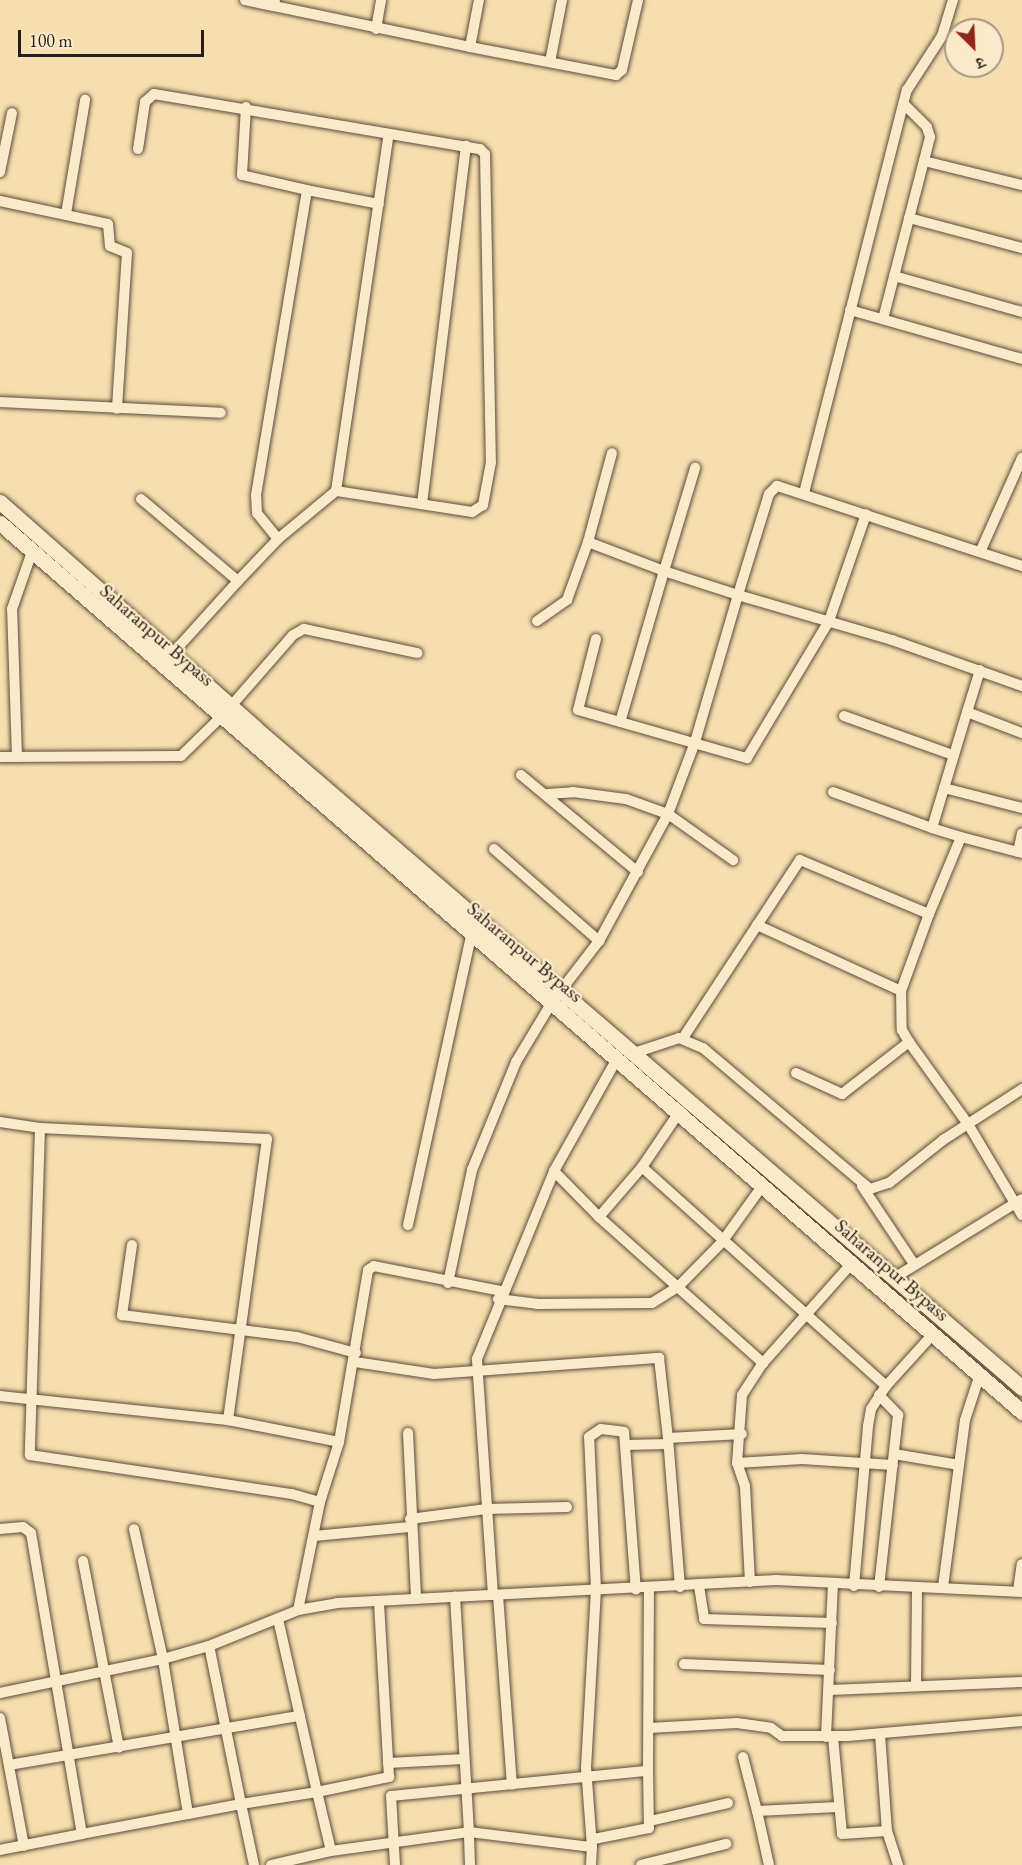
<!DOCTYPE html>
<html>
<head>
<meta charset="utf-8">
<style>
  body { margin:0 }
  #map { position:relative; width:1022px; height:1865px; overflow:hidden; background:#f7deae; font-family:"EB Garamond","Noto Serif Devanagari",serif }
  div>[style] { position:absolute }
  .roads { filter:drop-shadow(0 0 2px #5c4c3a) drop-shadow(0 0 2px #5c4c3a) }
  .street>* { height:10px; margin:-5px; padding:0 5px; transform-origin:5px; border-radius:5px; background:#faeaca }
  .secondary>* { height:15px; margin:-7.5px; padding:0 7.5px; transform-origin:7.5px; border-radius:7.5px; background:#faeaca }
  span { translate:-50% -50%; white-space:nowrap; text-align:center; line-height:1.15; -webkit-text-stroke:5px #faeaca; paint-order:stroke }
  .street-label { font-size:20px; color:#291c14 }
  .north { position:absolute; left:944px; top:18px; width:60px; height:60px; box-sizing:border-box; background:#faeaca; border:2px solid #a69881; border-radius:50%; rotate:156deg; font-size:16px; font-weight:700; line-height:24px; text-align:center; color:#291c14 }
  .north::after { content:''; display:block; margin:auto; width:21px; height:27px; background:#8f2418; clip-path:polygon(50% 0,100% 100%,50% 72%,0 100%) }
  .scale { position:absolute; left:18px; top:30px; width:186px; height:27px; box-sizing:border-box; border:3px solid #291c14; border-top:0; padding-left:8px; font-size:18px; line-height:21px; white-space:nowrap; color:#291c14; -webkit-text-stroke:4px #faeaca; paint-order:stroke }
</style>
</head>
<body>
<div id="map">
  <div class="roads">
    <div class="street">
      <i style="left:245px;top:0;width:30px;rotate:12deg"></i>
      <i style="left:274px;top:6px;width:6px;rotate:-81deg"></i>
      <i style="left:274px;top:6px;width:200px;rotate:11.8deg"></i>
      <i style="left:470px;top:47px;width:48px;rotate:-79.2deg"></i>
      <i style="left:376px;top:29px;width:29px;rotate:-80deg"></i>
      <i style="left:470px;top:47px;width:149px;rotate:10.9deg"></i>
      <i style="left:616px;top:75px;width:8px;rotate:-40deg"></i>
      <i style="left:622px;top:70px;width:72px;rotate:-77.1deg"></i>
      <i style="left:550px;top:62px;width:63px;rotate:-79deg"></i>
      <i style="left:246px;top:107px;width:68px;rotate:93.4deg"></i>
      <i style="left:242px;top:175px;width:67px;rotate:13deg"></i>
      <i style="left:138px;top:149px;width:48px;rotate:-81.5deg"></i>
      <i style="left:145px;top:102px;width:12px;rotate:-42deg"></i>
      <i style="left:154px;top:94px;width:331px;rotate:9.6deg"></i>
      <i style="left:480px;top:149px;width:7px;rotate:45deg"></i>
      <i style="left:485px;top:154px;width:308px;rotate:88.9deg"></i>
      <i style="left:491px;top:462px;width:44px;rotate:100.5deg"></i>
      <i style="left:483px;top:505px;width:13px;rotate:148deg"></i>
      <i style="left:472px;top:512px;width:138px;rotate:-171.2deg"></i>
      <i style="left:924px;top:161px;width:101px;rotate:13.8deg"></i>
      <i style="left:0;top:172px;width:60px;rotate:-78.5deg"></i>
      <i style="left:0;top:201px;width:110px;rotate:12deg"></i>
      <i style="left:108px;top:224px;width:22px;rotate:85deg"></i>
      <i style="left:110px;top:246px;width:18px;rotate:22deg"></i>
      <i style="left:127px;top:253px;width:156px;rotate:93.7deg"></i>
      <i style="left:66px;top:214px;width:116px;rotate:-80.5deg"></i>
      <i style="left:909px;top:218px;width:117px;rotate:14.9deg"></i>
      <i style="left:894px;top:276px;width:133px;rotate:15.7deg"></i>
      <i style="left:850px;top:310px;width:179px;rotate:15.9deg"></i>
      <i style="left:883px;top:319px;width:188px;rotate:-75.5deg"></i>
      <i style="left:930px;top:137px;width:10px;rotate:-107deg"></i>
      <i style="left:927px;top:127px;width:33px;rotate:-135deg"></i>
      <i style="left:0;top:402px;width:221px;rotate:2.8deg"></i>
      <i style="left:804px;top:493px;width:416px;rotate:-75.7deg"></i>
      <i style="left:907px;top:90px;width:64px;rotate:-57.1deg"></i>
      <i style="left:942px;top:36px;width:38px;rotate:-73deg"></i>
      <i style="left:141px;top:499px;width:127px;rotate:40.2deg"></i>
      <i style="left:238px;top:581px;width:58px;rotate:-46.4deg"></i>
      <i style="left:278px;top:539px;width:75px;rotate:-39.6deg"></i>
      <i style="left:336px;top:491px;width:361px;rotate:-81.6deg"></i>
      <i style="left:422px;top:504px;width:361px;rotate:-83deg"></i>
      <i style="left:278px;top:539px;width:33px;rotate:-129deg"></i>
      <i style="left:257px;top:513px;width:18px;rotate:-93deg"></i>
      <i style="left:256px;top:495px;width:309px;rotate:-80.5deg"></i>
      <i style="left:307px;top:190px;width:73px;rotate:11deg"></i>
      <i style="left:588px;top:542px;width:92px;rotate:-74.9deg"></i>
      <i style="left:981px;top:550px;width:101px;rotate:-66deg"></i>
      <i style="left:1022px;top:566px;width:258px;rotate:-161.9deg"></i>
      <i style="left:777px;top:486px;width:11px;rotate:135deg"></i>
      <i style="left:769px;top:494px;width:106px;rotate:107.1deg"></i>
      <i style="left:738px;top:595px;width:160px;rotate:16.3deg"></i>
      <i style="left:892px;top:640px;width:138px;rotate:19.5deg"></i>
      <i style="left:537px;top:621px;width:37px;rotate:-35deg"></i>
      <i style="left:567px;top:600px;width:62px;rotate:-70.1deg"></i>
      <i style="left:588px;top:542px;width:81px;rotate:20.9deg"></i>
      <i style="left:664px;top:571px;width:108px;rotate:-73.2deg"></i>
      <i style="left:596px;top:639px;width:73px;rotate:104.2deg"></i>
      <i style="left:578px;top:710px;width:176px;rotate:15.9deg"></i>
      <i style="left:747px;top:758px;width:160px;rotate:-59.1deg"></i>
      <i style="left:829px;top:621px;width:113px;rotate:-70.9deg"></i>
      <i style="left:172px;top:654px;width:98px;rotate:-47.9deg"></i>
      <i style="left:980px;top:670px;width:44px;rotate:107.2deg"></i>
      <i style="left:967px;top:712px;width:59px;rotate:20.9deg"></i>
      <i style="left:231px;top:706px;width:94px;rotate:-48.9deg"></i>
      <i style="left:293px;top:635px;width:13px;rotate:-29deg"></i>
      <i style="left:304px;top:629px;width:116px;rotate:12deg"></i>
      <i style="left:844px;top:716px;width:116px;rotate:19.7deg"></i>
      <i style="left:0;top:757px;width:181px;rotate:-0.3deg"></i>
      <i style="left:181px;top:756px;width:54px;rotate:-44.3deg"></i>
      <i style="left:17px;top:757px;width:148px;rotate:-91.9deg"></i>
      <i style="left:12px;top:609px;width:60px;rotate:-70.7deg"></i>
      <i style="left:521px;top:775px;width:152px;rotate:39.7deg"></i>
      <i style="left:944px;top:788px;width:81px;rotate:14.4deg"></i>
      <i style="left:833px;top:792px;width:105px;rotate:20deg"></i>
      <i style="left:547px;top:794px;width:26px;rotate:-4deg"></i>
      <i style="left:573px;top:792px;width:53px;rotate:7.5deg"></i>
      <i style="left:626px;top:799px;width:45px;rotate:19.7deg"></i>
      <i style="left:668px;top:814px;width:80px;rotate:35.3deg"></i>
      <i style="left:961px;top:837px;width:30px;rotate:-163deg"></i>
      <i style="left:932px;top:828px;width:121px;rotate:-73.2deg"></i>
      <i style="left:494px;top:849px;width:140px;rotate:41.2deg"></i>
      <i style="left:1018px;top:852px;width:19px;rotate:-78deg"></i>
      <i style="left:929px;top:914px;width:83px;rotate:-67.4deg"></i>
      <i style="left:961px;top:837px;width:63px;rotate:14.7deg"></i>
      <i style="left:757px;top:925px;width:158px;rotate:24.6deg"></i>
      <i style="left:901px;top:991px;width:39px;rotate:89deg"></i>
      <i style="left:902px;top:1030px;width:14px;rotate:60deg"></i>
      <i style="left:909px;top:1042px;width:101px;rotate:54.3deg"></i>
      <i style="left:968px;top:1124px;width:106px;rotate:59.3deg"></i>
      <i style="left:683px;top:1038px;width:213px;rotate:-56.7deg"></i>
      <i style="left:800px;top:860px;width:140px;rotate:22.7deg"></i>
      <i style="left:929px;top:914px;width:82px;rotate:110deg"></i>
      <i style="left:634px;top:1053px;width:47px;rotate:-18.4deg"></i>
      <i style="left:679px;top:1038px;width:26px;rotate:23deg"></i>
      <i style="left:703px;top:1048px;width:219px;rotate:40.2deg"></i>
      <i style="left:870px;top:1189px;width:20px;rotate:-18deg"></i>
      <i style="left:889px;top:1183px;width:69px;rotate:-38.5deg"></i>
      <i style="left:943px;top:1140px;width:94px;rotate:-32.8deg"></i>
      <i style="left:796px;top:1073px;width:51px;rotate:24.5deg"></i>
      <i style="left:842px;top:1094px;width:85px;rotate:-37.8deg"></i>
      <i style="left:0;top:1122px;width:40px;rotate:8.5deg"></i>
      <i style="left:40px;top:1128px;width:327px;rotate:91.8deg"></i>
      <i style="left:30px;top:1455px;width:265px;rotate:8.5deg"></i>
      <i style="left:292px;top:1494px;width:29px;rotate:16deg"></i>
      <i style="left:320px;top:1502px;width:110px;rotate:101.5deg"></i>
      <i style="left:40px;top:1128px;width:227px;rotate:2.8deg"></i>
      <i style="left:267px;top:1139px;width:284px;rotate:97.9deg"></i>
      <i style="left:642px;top:1167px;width:328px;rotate:41.9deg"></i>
      <i style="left:886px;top:1386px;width:70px;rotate:-47.9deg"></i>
      <i style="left:554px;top:1171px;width:64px;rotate:45.6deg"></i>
      <i style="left:599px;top:1217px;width:220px;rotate:41.7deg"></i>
      <i style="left:763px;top:1363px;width:134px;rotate:-48.3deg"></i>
      <i style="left:862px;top:1186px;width:94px;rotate:56.3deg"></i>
      <i style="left:599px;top:1217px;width:66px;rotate:-49.3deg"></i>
      <i style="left:642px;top:1167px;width:68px;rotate:-55.8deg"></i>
      <i style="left:408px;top:1225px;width:297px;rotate:-77.7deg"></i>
      <i style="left:132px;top:1245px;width:71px;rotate:98.1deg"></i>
      <i style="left:122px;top:1315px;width:176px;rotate:7.2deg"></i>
      <i style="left:297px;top:1337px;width:61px;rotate:15.2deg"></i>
      <i style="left:894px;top:1278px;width:150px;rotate:-31.7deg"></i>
      <i style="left:448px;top:1283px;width:116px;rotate:-78deg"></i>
      <i style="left:472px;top:1170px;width:117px;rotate:-67.8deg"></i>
      <i style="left:516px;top:1062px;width:70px;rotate:-59deg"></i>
      <i style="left:552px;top:1002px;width:77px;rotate:-52.4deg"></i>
      <i style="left:599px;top:941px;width:145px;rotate:-61.5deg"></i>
      <i style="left:668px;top:814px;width:77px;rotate:-69.4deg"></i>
      <i style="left:695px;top:742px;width:153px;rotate:-73.7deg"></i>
      <i style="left:738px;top:595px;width:78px;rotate:-162deg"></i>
      <i style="left:664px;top:571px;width:157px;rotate:106.2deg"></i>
      <i style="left:498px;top:1299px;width:39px;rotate:7deg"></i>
      <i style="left:537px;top:1304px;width:115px;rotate:-0.5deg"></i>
      <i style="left:652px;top:1303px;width:31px;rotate:-32deg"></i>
      <i style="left:678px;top:1287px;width:63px;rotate:-45.6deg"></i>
      <i style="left:722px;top:1242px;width:70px;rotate:-54.3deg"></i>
      <i style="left:355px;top:1362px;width:80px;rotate:8.6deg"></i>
      <i style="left:434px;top:1374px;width:226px;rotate:-4.1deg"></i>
      <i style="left:659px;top:1358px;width:81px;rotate:83.6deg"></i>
      <i style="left:879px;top:1395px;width:28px;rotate:46deg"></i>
      <i style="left:898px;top:1415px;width:173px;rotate:96.3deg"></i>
      <i style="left:0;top:1396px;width:229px;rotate:6deg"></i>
      <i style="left:228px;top:1420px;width:113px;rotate:11.2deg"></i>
      <i style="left:408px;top:1433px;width:166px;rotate:87.2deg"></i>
      <i style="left:625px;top:1445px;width:43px;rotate:-1.3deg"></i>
      <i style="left:894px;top:1454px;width:66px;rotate:9.6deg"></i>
      <i style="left:737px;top:1463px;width:65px;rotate:-3.5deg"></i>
      <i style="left:802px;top:1459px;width:91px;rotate:3.8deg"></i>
      <i style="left:320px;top:1502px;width:63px;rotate:-72.4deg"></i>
      <i style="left:339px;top:1442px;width:174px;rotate:-80.4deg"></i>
      <i style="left:368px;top:1270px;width:7px;rotate:-34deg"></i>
      <i style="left:374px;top:1266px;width:129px;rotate:11.1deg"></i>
      <i style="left:410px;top:1519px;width:77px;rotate:-7.5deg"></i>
      <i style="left:486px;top:1509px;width:81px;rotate:-1.4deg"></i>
      <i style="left:0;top:1529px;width:23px;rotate:-5deg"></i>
      <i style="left:23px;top:1527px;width:10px;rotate:37deg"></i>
      <i style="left:31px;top:1533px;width:305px;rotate:80.4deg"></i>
      <i style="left:82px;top:1834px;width:84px;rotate:169deg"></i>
      <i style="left:314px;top:1536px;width:96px;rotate:-5.4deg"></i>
      <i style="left:83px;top:1561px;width:190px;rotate:79.1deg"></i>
      <i style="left:750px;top:1582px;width:96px;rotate:-93deg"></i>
      <i style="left:745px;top:1486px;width:24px;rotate:-109deg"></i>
      <i style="left:737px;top:1463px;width:68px;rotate:-85.8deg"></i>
      <i style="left:742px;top:1395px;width:38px;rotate:-57deg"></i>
      <i style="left:699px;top:1586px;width:33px;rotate:81deg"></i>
      <i style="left:704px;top:1619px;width:128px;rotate:1.8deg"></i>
      <i style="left:854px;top:1586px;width:161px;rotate:-85deg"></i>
      <i style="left:868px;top:1426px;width:17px;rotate:-80deg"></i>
      <i style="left:871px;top:1409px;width:27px;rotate:-57deg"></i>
      <i style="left:680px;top:1587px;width:149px;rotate:-94.6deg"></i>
      <i style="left:668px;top:1438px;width:74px;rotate:-3.1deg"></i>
      <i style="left:943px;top:1587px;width:168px;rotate:-82.5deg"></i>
      <i style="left:965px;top:1420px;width:48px;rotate:-71.9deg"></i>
      <i style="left:1018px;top:1591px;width:27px;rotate:-82deg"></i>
      <i style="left:493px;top:1595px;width:237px;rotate:-93.9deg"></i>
      <i style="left:477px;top:1359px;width:203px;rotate:-67.7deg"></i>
      <i style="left:554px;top:1171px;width:131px;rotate:-60.7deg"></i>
      <i style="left:498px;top:1595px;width:190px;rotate:85.8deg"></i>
      <i style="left:684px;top:1664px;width:146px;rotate:2.4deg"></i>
      <i style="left:916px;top:1686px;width:98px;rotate:-89.4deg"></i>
      <i style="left:829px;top:1690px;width:193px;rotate:-2.4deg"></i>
      <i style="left:0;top:1693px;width:167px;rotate:-11.8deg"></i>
      <i style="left:163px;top:1659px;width:48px;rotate:-15.8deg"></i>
      <i style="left:209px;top:1646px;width:96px;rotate:-22deg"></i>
      <i style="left:298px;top:1610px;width:40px;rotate:-10deg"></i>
      <i style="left:337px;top:1603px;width:440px;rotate:-3deg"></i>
      <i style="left:776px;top:1580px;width:246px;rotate:2.8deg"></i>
      <i style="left:0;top:1718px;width:130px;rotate:79.4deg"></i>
      <i style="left:649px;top:1728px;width:88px;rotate:-3.3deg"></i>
      <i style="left:737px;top:1723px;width:34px;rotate:8deg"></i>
      <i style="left:771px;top:1728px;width:14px;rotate:36deg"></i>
      <i style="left:782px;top:1736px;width:66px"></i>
      <i style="left:848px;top:1736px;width:175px;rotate:-4.9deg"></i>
      <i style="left:880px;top:1734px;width:97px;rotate:85.9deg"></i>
      <i style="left:887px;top:1831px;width:36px;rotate:72deg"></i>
      <i style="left:826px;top:1737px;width:152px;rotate:-87.4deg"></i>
      <i style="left:833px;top:1737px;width:97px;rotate:84.7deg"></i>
      <i style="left:842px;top:1834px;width:45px;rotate:-3.8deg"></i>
      <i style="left:743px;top:1757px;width:56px;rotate:75.5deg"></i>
      <i style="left:757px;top:1811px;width:80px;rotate:-2.9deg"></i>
      <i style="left:388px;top:1763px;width:76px;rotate:-3deg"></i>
      <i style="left:9px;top:1765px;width:295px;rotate:-9.6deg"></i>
      <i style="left:757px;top:1811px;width:55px;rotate:77.5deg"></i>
      <i style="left:188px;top:1814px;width:54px;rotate:-10.7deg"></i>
      <i style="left:241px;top:1804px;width:161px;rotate:-101.4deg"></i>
      <i style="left:650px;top:1821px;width:80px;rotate:-13deg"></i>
      <i style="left:82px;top:1834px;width:108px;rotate:-10.7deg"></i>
      <i style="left:188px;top:1814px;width:157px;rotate:-99.2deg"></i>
      <i style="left:163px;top:1659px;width:133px;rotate:-102.6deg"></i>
      <i style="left:594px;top:1839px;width:56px;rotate:-11.3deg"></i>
      <i style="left:649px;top:1828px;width:57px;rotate:-91deg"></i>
      <i style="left:331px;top:1851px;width:61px;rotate:-103.3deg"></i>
      <i style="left:317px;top:1792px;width:74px;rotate:-11.8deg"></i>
      <i style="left:389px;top:1777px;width:175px;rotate:-93.3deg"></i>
      <i style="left:254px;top:1865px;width:62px;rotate:-102deg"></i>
      <i style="left:241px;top:1804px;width:77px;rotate:-9deg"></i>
      <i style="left:317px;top:1792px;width:177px;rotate:-102.7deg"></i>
      <i style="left:271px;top:1865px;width:62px;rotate:-13.1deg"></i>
      <i style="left:331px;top:1851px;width:139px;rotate:-7.8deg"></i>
      <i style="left:469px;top:1832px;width:236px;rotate:-93.4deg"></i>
      <i style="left:395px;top:1865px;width:69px;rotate:-93.3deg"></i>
      <i style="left:391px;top:1796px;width:258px;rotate:-5.6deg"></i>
      <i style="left:648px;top:1771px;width:182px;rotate:-89.7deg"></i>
      <i style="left:470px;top:1865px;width:33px;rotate:-92deg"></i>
      <i style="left:469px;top:1832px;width:124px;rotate:7deg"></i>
      <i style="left:592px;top:1847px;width:79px;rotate:-94.3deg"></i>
      <i style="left:586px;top:1768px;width:179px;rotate:-86.8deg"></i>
      <i style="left:596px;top:1589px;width:152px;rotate:-92.6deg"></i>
      <i style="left:589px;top:1437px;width:14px;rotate:-34deg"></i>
      <i style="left:601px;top:1429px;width:23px;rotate:7deg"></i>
      <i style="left:624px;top:1432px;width:158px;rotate:85.7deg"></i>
      <i style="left:591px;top:1865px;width:18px;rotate:-87deg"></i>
      <i style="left:641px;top:1865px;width:88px;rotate:-13.9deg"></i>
    </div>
    <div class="secondary">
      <i style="left:0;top:502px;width:341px;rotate:41.5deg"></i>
      <i style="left:255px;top:728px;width:1012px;rotate:40.71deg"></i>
      <i style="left:0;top:523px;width:1355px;rotate:41.02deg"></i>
    </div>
  </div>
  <div class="street-label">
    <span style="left:157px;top:635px;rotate:41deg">Saharanpur Bypass</span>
    <span style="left:525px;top:952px;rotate:40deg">Saharanpur Bypass</span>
    <span style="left:892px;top:1270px;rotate:41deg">Saharanpur Bypass</span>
  </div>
  <div class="north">उ</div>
  <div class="scale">100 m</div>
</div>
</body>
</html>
